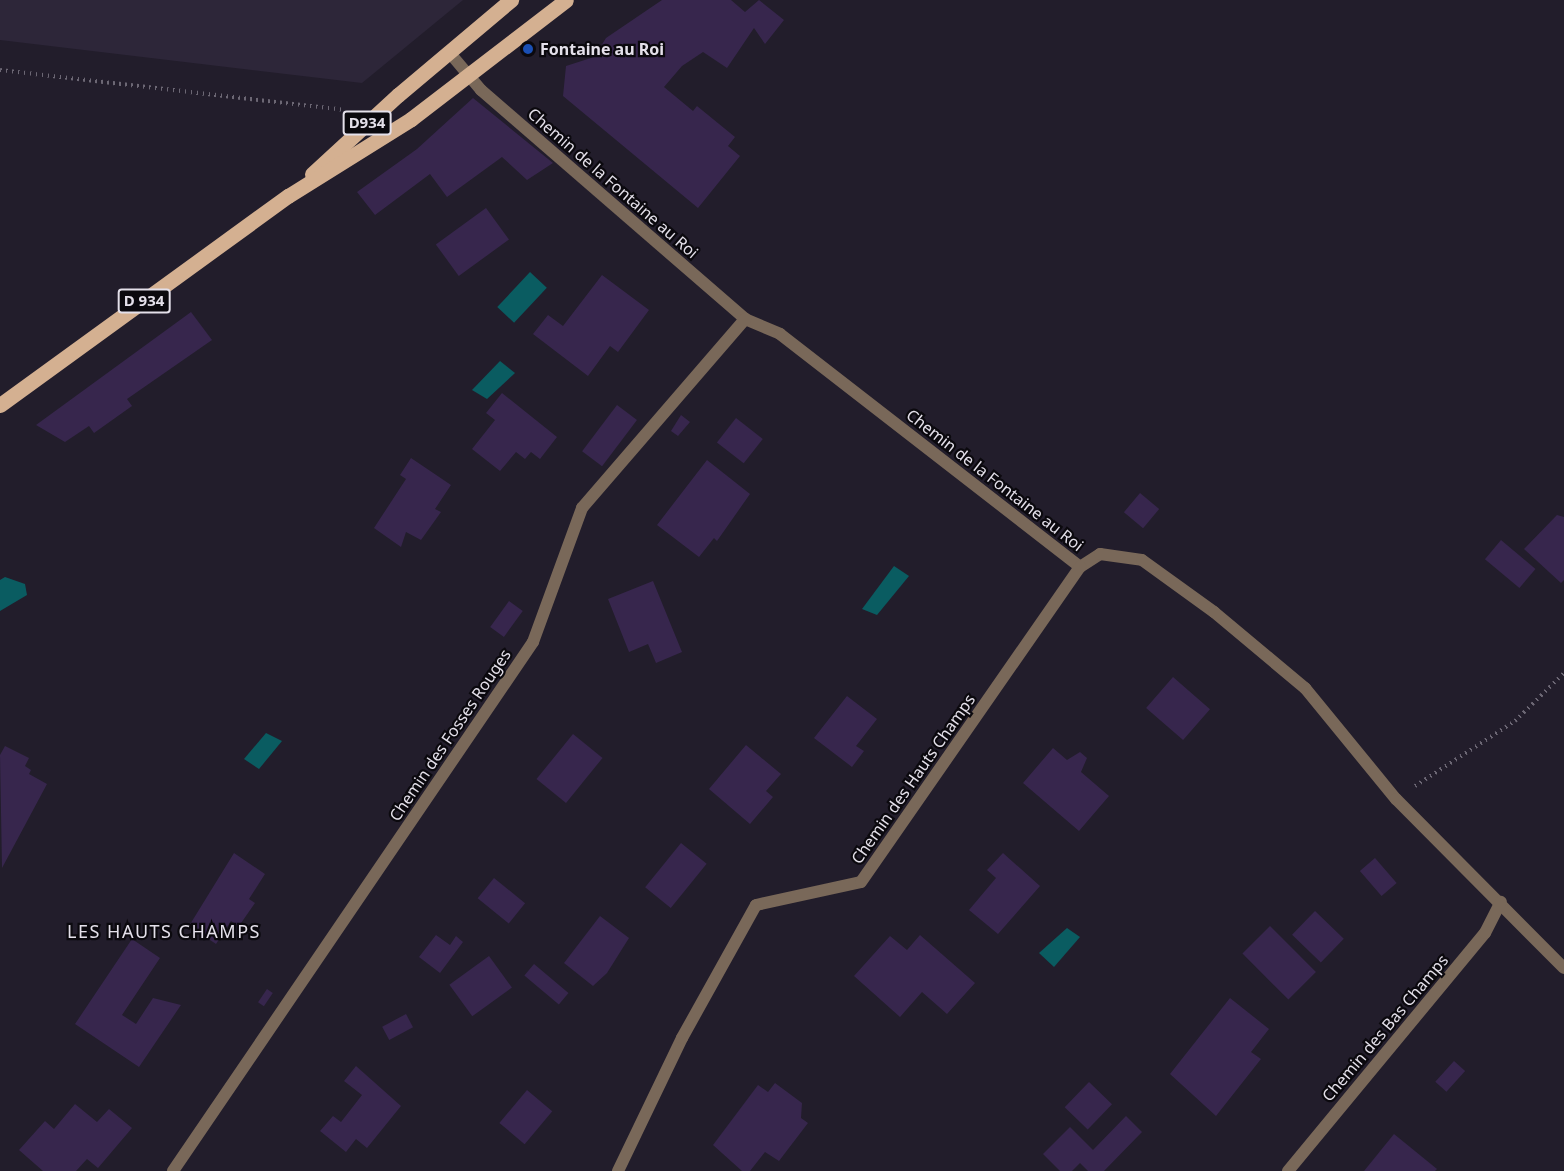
<!DOCTYPE html>
<html>
<head>
<meta charset="utf-8">
<style>
  body { margin:0 }
  #map { position:relative; width:1564px; height:1171px; overflow:hidden; background:#221d2b; font-family:"Noto Sans",sans-serif }
  div>[style] { position:absolute }
  .built>* { inset:0; background:#2d2639 }
  .water>* { inset:0; background:#0a5c61; transform-origin:0 0 }
  .building>* { inset:0; background:#37264d; transform-origin:0 0 }
  .path>* { height:4px; margin-top:-2px; transform-origin:0; background:repeating-linear-gradient(90deg,#6c6774 0 1.5px,transparent 0 6px) }
  .minor>* { height:12px; margin:-6px; padding:0 6px; transform-origin:6px; border-radius:6px; background:#796859 }
  .primary>* { height:15px; margin:-7.5px; padding:0 7.5px; transform-origin:7.5px; border-radius:7.5px; background:#d4b091 }
  .dots>* { width:16px; height:16px; translate:-50% -50%; box-sizing:border-box; border:3px solid #0b090e; border-radius:50% }
  span { translate:-50% -50%; white-space:nowrap; text-align:center; line-height:1.15; -webkit-text-stroke:4.5px #0b090e; paint-order:stroke }
  .shield-label span { padding:2px 4px; background:#0b090e; border:2px solid; border-radius:4px; -webkit-text-stroke-width:0 }
  .shield-label { font-size:15px; color:#e4e0ea; font-weight:700 }
  .poi-label { font-size:16px; color:#e4e0ea; font-weight:700 }
  .left { translate:0 -50%; text-align:left }
  .street-label { font-size:16px; color:#e4e0ea }
  .neighbourhood-label { font-size:18px; color:#e4e0ea; letter-spacing:1.5px }
</style>
</head>
<body>
<div id="map">
  <div class="built">
    <i style="clip-path:polygon(0 0,463px 0,362px 83px,0 40px)"></i>
  </div>
  <div class="water">
    <i style="left:530px;top:272px;width:23px;height:48px;rotate:43deg"></i>
    <i style="clip-path:polygon(500px 361px,515px 373px,487px 399px,472px 390px)"></i>
    <i style="clip-path:polygon(894px 566px,909px 576px,877px 615px,862px 609px)"></i>
    <i style="clip-path:polygon(5px 577px,25px 584px,27px 595px,0 611px,0 580px)"></i>
    <i style="clip-path:polygon(266px 733px,282px 741px,259px 769px,244px 759px)"></i>
    <i style="clip-path:polygon(1067px 928px,1080px 937px,1054px 967px,1039px 953px)"></i>
  </div>
  <div class="building">
    <i style="clip-path:polygon(662px 0,731px 0,745px 12px,759px 0,784px 20px,765px 44px,754px 28px,727px 68px,703px 52px,682px 66px,664px 87px,693px 111px,697px 106px,735px 137px,728px 146px,740px 156px,698px 208px,563px 96px,566px 66px,594px 57px,606px 38px)"></i>
    <i style="clip-path:polygon(473px 98px,553px 163px,527px 180px,502px 157px,447px 197px,430px 174px,375px 215px,357px 192px,417px 149px)"></i>
    <i style="left:486px;top:208px;width:39px;height:62px;rotate:54deg"></i>
    <i style="clip-path:polygon(602px 275px,649px 310px,618px 352px,610px 346px,588px 376px,533px 334px,548px 315px,563px 326px)"></i>
    <i style="clip-path:polygon(191px 312px,212px 340px,127px 399px,132px 406px,94px 433px,89px 426px,65px 442px,36px 425px)"></i>
    <i style="clip-path:polygon(502px 393px,557px 437px,540px 459px,531px 452px,525px 459px,516px 452px,500px 471px,472px 449px,495px 420px,486px 413px)"></i>
    <i style="left:617px;top:405px;width:25px;height:58px;rotate:37deg"></i>
    <i style="clip-path:polygon(681px 415px,690px 422px,678px 436px,671px 431px)"></i>
    <i style="left:736px;top:418px;width:34px;height:31px;rotate:38deg"></i>
    <i style="clip-path:polygon(411px 458px,451px 485px,435px 509px,441px 512px,421px 540px,406px 532px,401px 547px,374px 528px,406px 479px,400px 475px)"></i>
    <i style="clip-path:polygon(707px 460px,750px 494px,717px 541px,714px 538px,699px 557px,657px 525px)"></i>
    <i style="left:1140px;top:493px;width:25px;height:25px;rotate:40deg"></i>
    <i style="clip-path:polygon(1557px 515px,1564px 517px,1564px 580px,1561px 583px,1524px 549px)"></i>
    <i style="left:1501px;top:540px;width:45px;height:25px;rotate:40deg"></i>
    <i style="clip-path:polygon(653px 581px,682px 652px,656px 663px,648px 644px,629px 652px,608px 599px)"></i>
    <i style="left:509px;top:601px;width:17px;height:32px;rotate:36deg"></i>
    <i style="left:1173px;top:677px;width:49px;height:41px;rotate:41deg"></i>
    <i style="clip-path:polygon(847px 696px,877px 719px,856px 746px,864px 751px,852px 767px,814px 738px)"></i>
    <i style="left:573px;top:734px;width:38px;height:58px;rotate:39deg"></i>
    <i style="clip-path:polygon(746px 745px,781px 774px,766px 791px,773px 797px,750px 824px,709px 789px)"></i>
    <i style="clip-path:polygon(5px 746px,29px 758px,25px 766px,31px 770px,29px 774px,47px 784px,2px 868px,0 755px)"></i>
    <i style="clip-path:polygon(1053px 748px,1067px 760px,1080px 752px,1087px 758px,1081px 772px,1109px 796px,1079px 831px,1023px 783px)"></i>
    <i style="left:681px;top:843px;width:33px;height:57px;rotate:39deg"></i>
    <i style="clip-path:polygon(234px 853px,265px 874px,249px 899px,255px 903px,239px 926px,231px 921px,216px 944px,189px 926px)"></i>
    <i style="clip-path:polygon(1003px 853px,1040px 886px,998px 934px,969px 910px,996px 878px,987px 870px)"></i>
    <i style="left:1375px;top:858px;width:33px;height:20px;rotate:49deg"></i>
    <i style="left:494px;top:878px;width:40px;height:26px;rotate:39deg"></i>
    <i style="left:1315px;top:911px;width:40px;height:33px;rotate:44deg"></i>
    <i style="clip-path:polygon(600px 916px,629px 938px,607px 973px,593px 986px,564px 963px)"></i>
    <i style="left:1270px;top:926px;width:65px;height:39px;rotate:45deg"></i>
    <i style="clip-path:polygon(436px 935px,450px 945px,456px 936px,463px 942px,440px 973px,419px 957px)"></i>
    <i style="clip-path:polygon(920px 935px,975px 983px,947px 1014px,922px 992px,900px 1017px,854px 976px,890px 936px,907px 950px)"></i>
    <i style="clip-path:polygon(132px 939px,160px 958px,122px 1015px,136px 1024px,153px 998px,181px 1005px,139px 1067px,75px 1024px)"></i>
    <i style="left:489px;top:956px;width:39px;height:49px;rotate:54deg"></i>
    <i style="left:534px;top:964px;width:45px;height:15px;rotate:40deg"></i>
    <i style="left:267px;top:989px;width:7px;height:16px;rotate:34deg"></i>
    <i style="clip-path:polygon(1230px 998px,1269px 1029px,1251px 1052px,1261px 1059px,1216px 1116px,1170px 1074px)"></i>
    <i style="left:406px;top:1014px;width:15px;height:27px;rotate:62deg"></i>
    <i style="left:1454px;top:1061px;width:15px;height:28px;rotate:42deg"></i>
    <i style="clip-path:polygon(356px 1066px,401px 1106px,367px 1148px,356px 1139px,346px 1152px,320px 1131px,333px 1116px,341px 1122px,362px 1095px,344px 1081px)"></i>
    <i style="left:1089px;top:1082px;width:32px;height:35px;rotate:44deg"></i>
    <i style="clip-path:polygon(775px 1083px,802px 1103px,801px 1118px,808px 1123px,779px 1161px,765px 1152px,750px 1171px,742px 1171px,713px 1145px,758px 1085px,768px 1092px)"></i>
    <i style="left:527px;top:1090px;width:33px;height:43px;rotate:40deg"></i>
    <i style="clip-path:polygon(75px 1104px,97px 1122px,109px 1109px,132px 1128px,98px 1168px,87px 1159px,76px 1171px,43px 1171px,19px 1150px,45px 1121px,54px 1129px)"></i>
    <i style="clip-path:polygon(1126px 1116px,1142px 1132px,1104px 1171px,1088px 1171px,1080px 1163px,1072px 1171px,1060px 1171px,1043px 1154px,1070px 1127px,1093px 1150px)"></i>
    <i style="clip-path:polygon(1394px 1134px,1437px 1169px,1435px 1171px,1364px 1171px)"></i>
  </div>
  <div class="path">
    <i style="left:0;top:70px;width:348px;rotate:6.6deg"></i>
    <i style="left:1415px;top:786px;width:119px;rotate:-33deg"></i>
    <i style="left:1515px;top:721px;width:69px;rotate:-44.4deg"></i>
  </div>
  <div class="minor">
    <i style="left:449px;top:52px;width:50px;rotate:49.9deg"></i>
    <i style="left:481px;top:90px;width:349px;rotate:40.9deg"></i>
    <i style="left:745px;top:319px;width:38px;rotate:23deg"></i>
    <i style="left:780px;top:334px;width:380px;rotate:37.8deg"></i>
    <i style="left:1080px;top:567px;width:24px;rotate:-33deg"></i>
    <i style="left:1100px;top:554px;width:42px;rotate:8.1deg"></i>
    <i style="left:1142px;top:560px;width:89px;rotate:35.8deg"></i>
    <i style="left:1214px;top:612px;width:119px;rotate:39.9deg"></i>
    <i style="left:1305px;top:688px;width:144px;rotate:50.7deg"></i>
    <i style="left:1396px;top:799px;width:238px;rotate:45.2deg"></i>
    <i style="left:173px;top:1171px;width:640px;rotate:-55.76deg"></i>
    <i style="left:533px;top:642px;width:143px;rotate:-69.9deg"></i>
    <i style="left:582px;top:508px;width:250px;rotate:-49.2deg"></i>
    <i style="left:618px;top:1171px;width:148px;rotate:-64.3deg"></i>
    <i style="left:682px;top:1038px;width:152px;rotate:-60.9deg"></i>
    <i style="left:756px;top:905px;width:107px;rotate:-12.4deg"></i>
    <i style="left:861px;top:882px;width:384px;rotate:-55.2deg"></i>
    <i style="left:1288px;top:1171px;width:309px;rotate:-50.4deg"></i>
    <i style="left:1485px;top:933px;width:35px;rotate:-63deg"></i>
  </div>
  <div class="primary">
    <i style="left:312px;top:174px;width:117px;rotate:-42.6deg"></i>
    <i style="left:398px;top:95px;width:148px;rotate:-40.1deg"></i>
    <i style="left:0;top:405px;width:356px;rotate:-36deg"></i>
    <i style="left:288px;top:196px;width:145px;rotate:-32deg"></i>
    <i style="left:411px;top:119px;width:195px;rotate:-37.5deg"></i>
  </div>
  <div class="dots">
    <i style="left:528px;top:49px;background:#1a4fb4"></i>
  </div>
  <div class="shield-label">
    <span style="left:367px;top:123px">D934</span>
    <span style="left:144px;top:301px">D 934</span>
  </div>
  <div class="poi-label">
    <span class="left" style="left:540px;top:49px">Fontaine au Roi</span>
  </div>
  <div class="street-label">
    <span style="left:613px;top:183px;rotate:41deg">Chemin de la Fontaine au Roi</span>
    <span style="left:995px;top:480px;rotate:38deg">Chemin de la Fontaine au Roi</span>
    <span style="left:450px;top:735px;rotate:-56deg">Chemin des Fosses Rouges</span>
    <span style="left:913px;top:779px;rotate:-55deg">Chemin des Hauts Champs</span>
    <span style="left:1385px;top:1028px;rotate:-50deg">Chemin des Bas Champs</span>
  </div>
  <div class="neighbourhood-label">
    <span style="left:164px;top:931px">LES HAUTS CHAMPS</span>
  </div>
</div>
</body>
</html>
